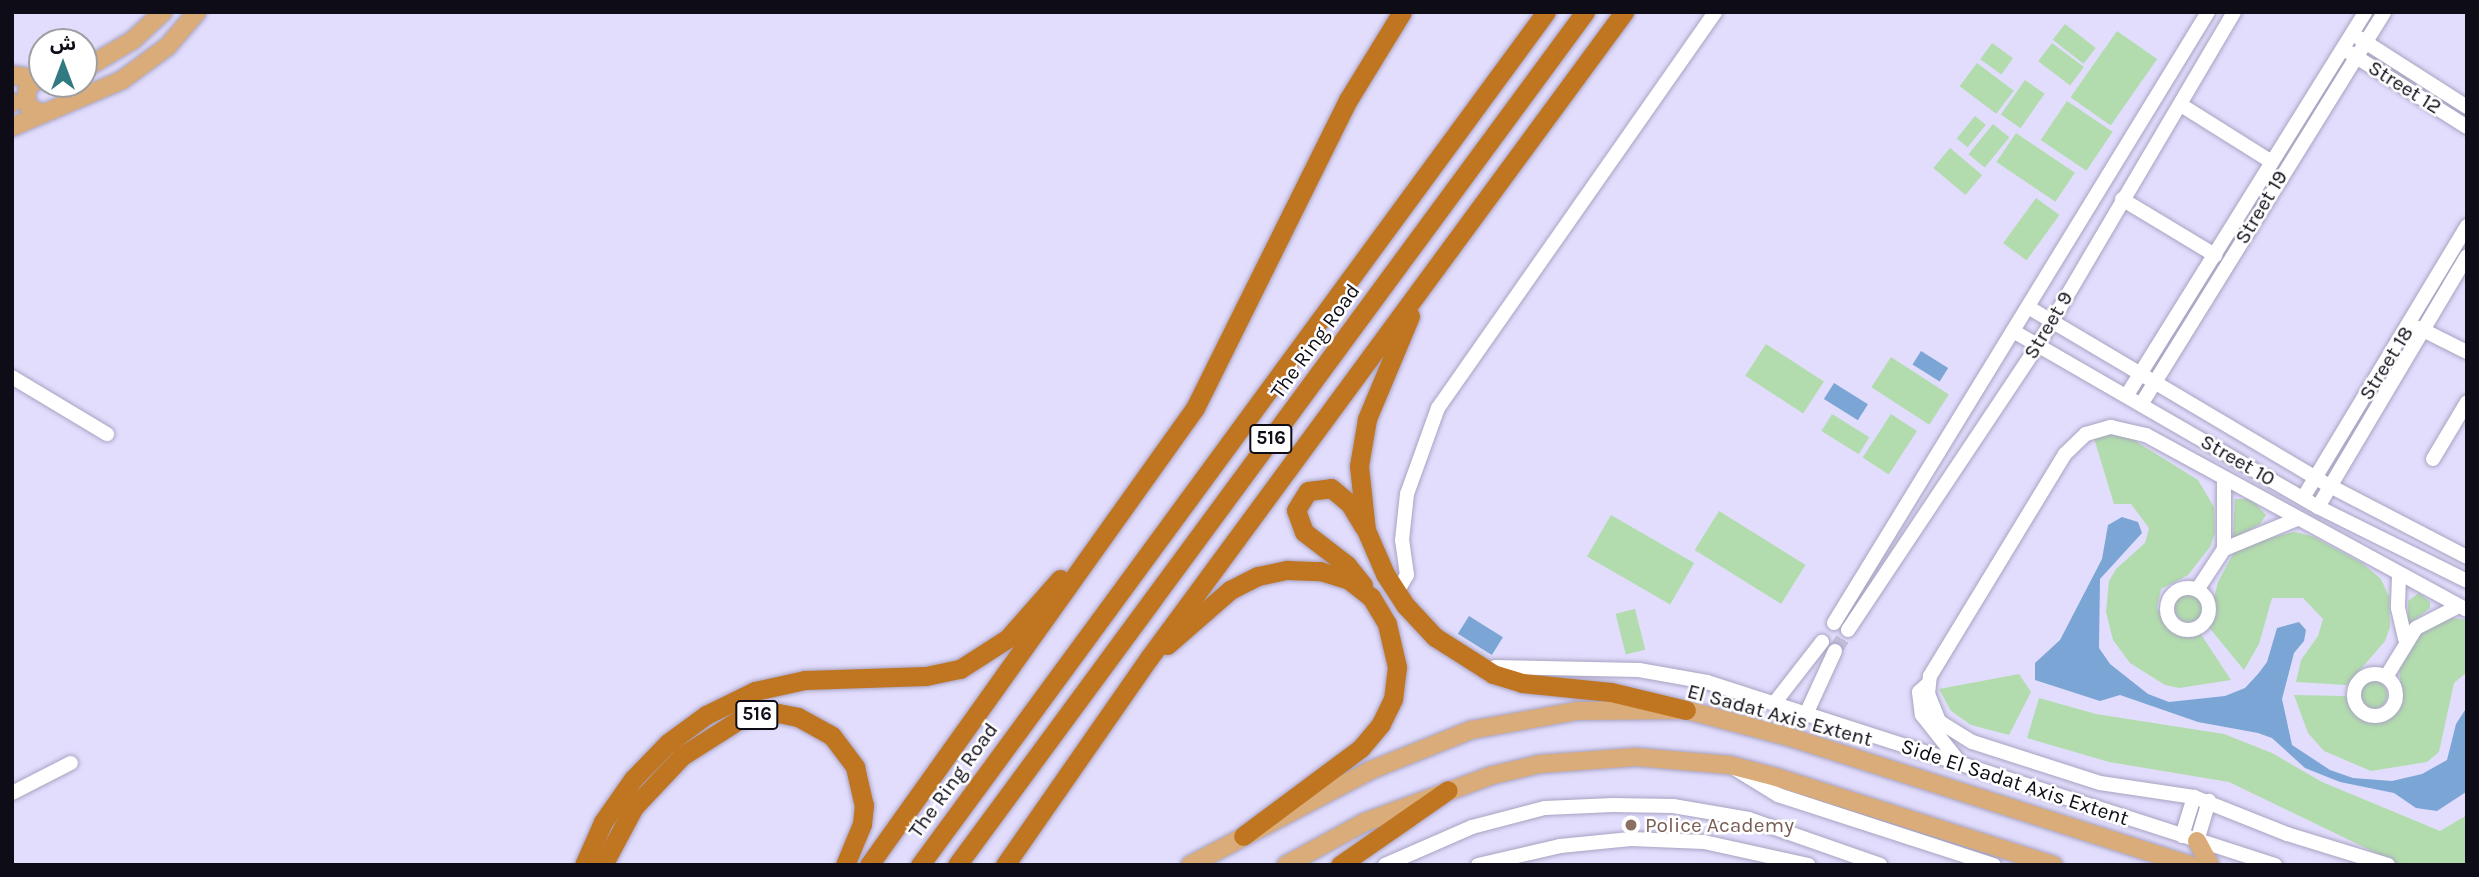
<!DOCTYPE html>
<html>
<head>
<meta charset="utf-8">
<style>
  body { margin:0 }
  #map { position:relative; width:2479px; height:877px; overflow:hidden; background:#e2ddfd; font-family:Karla,"Noto Sans Arabic",sans-serif }
  div>[style] { position:absolute }
  .green>* { inset:0; background:#b2dcad; transform-origin:0 0 }
  .round { border-radius:50% }
  .water>* { inset:0; background:#7ba5d5; transform-origin:0 0 }
  .minor-tunnel>* { height:14px; margin-top:-7px; transform-origin:0; background:repeating-linear-gradient(90deg,#c2beda 0 14px,transparent 0 21px) }
  .roads { filter:drop-shadow(0 0 2px #a8a3c1) drop-shadow(0 0 2px #a8a3c1) }
  .minor>* { height:14px; margin:-7px; padding:0 7px; transform-origin:7px; border-radius:7px; background:#fff }
  .minor>.ring { margin:-7px; padding:0; box-sizing:content-box; background:none; border:14px solid #fff; border-radius:50% }
  .major>* { height:18px; margin:-9px; padding:0 9px; transform-origin:9px; border-radius:9px; background:#d9ac7a }
  .highway>* { height:19px; margin:-9.5px; padding:0 9.5px; transform-origin:9.5px; border-radius:9.5px; background:#c07521 }
  .dots>* { width:19px; height:19px; translate:-50% -50%; box-sizing:border-box; border:4px solid #fff; border-radius:50% }
  span { translate:-50% -50%; white-space:nowrap; text-align:center; line-height:1.15; -webkit-text-stroke:5px #fff; paint-order:stroke }
  .shield-label span { padding:2px 5px; background:#fff; border:2px solid; border-radius:5px; -webkit-text-stroke-width:0 }
  .shield-label { font-size:19px; color:#0e0c17; font-weight:700 }
  .street-label { font-size:21px; color:#0e0c17 }
  .education-label { font-size:21px; color:#785e54 }
  .left { translate:0 -50%; text-align:left }
  .frame { position:absolute; inset:0; border:14px solid #0e0c17; pointer-events:none }
  .north { position:absolute; left:28px; top:28px; width:70px; height:70px; box-sizing:border-box; background:#fff; border:2px solid #9f9ea2; border-radius:50%; rotate:0deg; font-size:19px; font-weight:700; line-height:28px; text-align:center; color:#0e0c17 }
  .north::after { content:''; display:block; margin:auto; width:24px; height:32px; background:#317a81; clip-path:polygon(50% 0,100% 100%,50% 72%,0 100%) }
</style>
</head>
<body>
<div id="map">
  <div class="green">
    <i style="left:2065px;top:24px;width:39px;height:20px;rotate:38deg"></i>
    <i style="left:2117px;top:31px;width:49px;height:81px;rotate:35deg"></i>
    <i style="left:1992px;top:43px;width:26px;height:20px;rotate:36deg"></i>
    <i style="left:2052px;top:43px;width:40px;height:23px;rotate:37deg"></i>
    <i style="left:1977px;top:63px;width:46px;height:29px;rotate:37deg"></i>
    <i style="left:2025px;top:80px;width:24px;height:42px;rotate:35deg"></i>
    <i style="left:2067px;top:101px;width:55px;height:47px;rotate:34deg"></i>
    <i style="left:1975px;top:116px;width:14px;height:29px;rotate:39deg"></i>
    <i style="left:1993px;top:124px;width:21px;height:39px;rotate:39deg"></i>
    <i style="left:2016px;top:133px;width:71px;height:35px;rotate:34deg"></i>
    <i style="left:1950px;top:148px;width:42px;height:26px;rotate:40deg"></i>
    <i style="left:2036px;top:198px;width:29px;height:56px;rotate:36deg"></i>
    <i style="left:1766px;top:344px;width:69px;height:38px;rotate:33deg"></i>
    <i style="left:1891px;top:357px;width:69px;height:36px;rotate:33deg"></i>
    <i style="left:1832px;top:414px;width:44px;height:20px;rotate:32deg"></i>
    <i style="left:1891px;top:414px;width:31px;height:52px;rotate:33deg"></i>
    <i style="clip-path:polygon(2124px 434px,2198px 480px,2214px 507px,2215px 533px,2210px 547px,2188px 575px,2161px 589px,2157px 607px,2167px 629px,2182px 636px,2200px 633px,2231px 680px,2179px 688px,2165px 685px,2130px 663px,2113px 640px,2106px 612px,2109px 581px,2116px 569px,2145px 543px,2149px 528px,2131px 504px,2114px 504px,2093px 435px)"></i>
    <i style="clip-path:polygon(2235px 499px,2251px 499px,2266px 515px,2260px 524px,2233px 539px)"></i>
    <i style="left:1719px;top:511px;width:102px;height:46px;rotate:32deg"></i>
    <i style="left:1611px;top:515px;width:96px;height:48px;rotate:30deg"></i>
    <i style="clip-path:polygon(2294px 532px,2312px 536px,2362px 563px,2381px 579px,2389px 597px,2390px 627px,2385px 641px,2347px 685px,2296px 682px,2301px 660px,2318px 636px,2323px 619px,2303px 598px,2272px 598px,2259px 644px,2244px 670px,2207px 625px,2218px 582px,2233px 554px,2247px 543px)"></i>
    <i class="round" style="left:2174px;top:592px;width:30px;height:30px"></i>
    <i style="clip-path:polygon(2419px 593px,2430px 602px,2430px 608px,2408px 625px,2408px 601px)"></i>
    <i style="left:1635px;top:609px;width:42px;height:20px;rotate:76deg"></i>
    <i style="clip-path:polygon(2445px 617px,2467px 620px,2467px 672px,2454px 683px,2439px 752px,2427px 762px,2371px 771px,2324px 751px,2308px 733px,2294px 695px,2345px 696px,2357px 715px,2383px 722px,2403px 703px,2398px 662px,2417px 634px)"></i>
    <i style="clip-path:polygon(2019px 674px,2031px 692px,2009px 735px,1971px 725px,1951px 711px,1939px 689px)"></i>
    <i class="round" style="left:2357px;top:680px;width:30px;height:30px"></i>
    <i style="clip-path:polygon(2039px 698px,2096px 714px,2224px 734px,2272px 753px,2322px 782px,2440px 831px,2467px 815px,2467px 865px,2401px 865px,2229px 782px,2109px 762px,2027px 738px)"></i>
  </div>
  <div class="water">
    <i style="left:1921px;top:351px;width:32px;height:16px;rotate:32deg"></i>
    <i style="left:1834px;top:383px;width:40px;height:19px;rotate:32deg"></i>
    <i style="clip-path:polygon(2122px 517px,2138px 522px,2142px 533px,2100px 579px,2099px 648px,2110px 664px,2148px 694px,2169px 702px,2225px 696px,2245px 688px,2258px 674px,2267px 662px,2277px 628px,2299px 622px,2306px 630px,2304px 641px,2294px 653px,2282px 699px,2292px 745px,2330px 770px,2353px 778px,2392px 781px,2422px 774px,2447px 760px,2456px 724px,2467px 707px,2466px 792px,2437px 811px,2416px 808px,2394px 793px,2340px 782px,2305px 768px,2272px 738px,2258px 733px,2198px 722px,2120px 695px,2100px 701px,2035px 680px,2035px 663px,2060px 640px,2102px 559px,2108px 525px)"></i>
    <i style="left:1469px;top:616px;width:40px;height:21px;rotate:32deg"></i>
  </div>
  <div class="minor-tunnel">
    <i style="left:1835px;top:651px;width:25px;rotate:-58deg"></i>
  </div>
  <div class="roads">
    <div class="minor">
      <i style="left:2359px;top:38px;width:128px;rotate:32.6deg"></i>
      <i style="left:2350px;top:53px;width:138px;rotate:32.3deg"></i>
      <i style="left:2181px;top:105px;width:107px;rotate:32.1deg"></i>
      <i style="left:2122px;top:199px;width:109px;rotate:31.1deg"></i>
      <i style="left:2028px;top:307px;width:351px;rotate:30.7deg"></i>
      <i style="left:2330px;top:486px;width:154px;rotate:27.4deg"></i>
      <i style="left:2419px;top:328px;width:54px;rotate:26.6deg"></i>
      <i style="left:2013px;top:331px;width:352px;rotate:30deg"></i>
      <i style="left:2318px;top:507px;width:166px;rotate:26.4deg"></i>
      <i style="left:12px;top:377px;width:111px;rotate:31deg"></i>
      <i style="left:2127px;top:395px;width:451px;rotate:-58.1deg"></i>
      <i style="left:2142px;top:403px;width:460px;rotate:-58.2deg"></i>
      <i style="left:2433px;top:459px;width:66px;rotate:-59.2deg"></i>
      <i style="left:2224px;top:479px;width:70px;rotate:90deg"></i>
      <i style="left:2303px;top:498px;width:318px;rotate:-58.9deg"></i>
      <i style="left:2318px;top:507px;width:292px;rotate:-59.3deg"></i>
      <i style="left:2399px;top:576px;width:32px;rotate:92deg"></i>
      <i style="left:2398px;top:608px;width:32px;rotate:77deg"></i>
      <i class="ring" style="left:2167px;top:588px;width:28px;height:28px"></i>
      <i style="left:2197px;top:590px;width:49px;rotate:-56.6deg"></i>
      <i style="left:2224px;top:549px;width:79px;rotate:-22.3deg"></i>
      <i style="left:1397px;top:592px;width:20px;rotate:-60deg"></i>
      <i style="left:1407px;top:575px;width:35px;rotate:-98deg"></i>
      <i style="left:1402px;top:540px;width:46px;rotate:-83.8deg"></i>
      <i style="left:1407px;top:494px;width:91px;rotate:-70.2deg"></i>
      <i style="left:1438px;top:408px;width:483px;rotate:-55deg"></i>
      <i style="left:1834px;top:623px;width:716px;rotate:-58.53deg"></i>
      <i style="left:1848px;top:630px;width:343px;rotate:-56.3deg"></i>
      <i style="left:2038px;top:345px;width:386px;rotate:-59.5deg"></i>
      <i style="left:1495px;top:667px;width:144px;rotate:1.2deg"></i>
      <i style="left:1639px;top:670px;width:69px;rotate:10deg"></i>
      <i style="left:1707px;top:682px;width:597px;rotate:17.86deg"></i>
      <i class="ring" style="left:2354px;top:674px;width:28px;height:28px"></i>
      <i style="left:2386px;top:677px;width:57px;rotate:-58.5deg"></i>
      <i style="left:2416px;top:628px;width:46px;rotate:-27.1deg"></i>
      <i style="left:1928px;top:684px;width:12px;rotate:138deg"></i>
      <i style="left:1919px;top:692px;width:23px;rotate:83deg"></i>
      <i style="left:1922px;top:715px;width:61px;rotate:51.6deg"></i>
      <i style="left:1776px;top:701px;width:75px;rotate:-52.1deg"></i>
      <i style="left:1807px;top:712px;width:67px;rotate:-65.3deg"></i>
      <i style="left:1734px;top:768px;width:52px;rotate:31.5deg"></i>
      <i style="left:1778px;top:795px;width:227px;rotate:18deg"></i>
      <i style="left:12px;top:793px;width:66px;rotate:-27deg"></i>
      <i style="left:2182px;top:836px;width:41px;rotate:-72.9deg"></i>
      <i style="left:2197px;top:841px;width:42px;rotate:-73.3deg"></i>
      <i style="left:1385px;top:865px;width:95px;rotate:-23.6deg"></i>
      <i style="left:1472px;top:827px;width:75px;rotate:-14.6deg"></i>
      <i style="left:1545px;top:808px;width:68px;rotate:-2.5deg"></i>
      <i style="left:1613px;top:805px;width:60px;rotate:1deg"></i>
      <i style="left:1673px;top:806px;width:77px;rotate:9.7deg"></i>
      <i style="left:1749px;top:819px;width:139px;rotate:19.3deg"></i>
      <i style="left:1478px;top:865px;width:84px;rotate:-13deg"></i>
      <i style="left:1560px;top:846px;width:71px;rotate:-5.6deg"></i>
      <i style="left:1631px;top:839px;width:73px;rotate:2.4deg"></i>
      <i style="left:1704px;top:842px;width:107px;rotate:12.4deg"></i>
      <i style="left:2388px;top:865px;width:106px;rotate:-162.9deg"></i>
      <i style="left:2287px;top:834px;width:100px;rotate:-158.3deg"></i>
      <i style="left:2194px;top:797px;width:95px;rotate:-171.5deg"></i>
      <i style="left:2100px;top:783px;width:134px;rotate:-162.2deg"></i>
      <i style="left:1972px;top:742px;width:39px;rotate:-148deg"></i>
      <i style="left:1939px;top:721px;width:29px;rotate:-112deg"></i>
      <i style="left:1928px;top:694px;width:18px;rotate:-84deg"></i>
      <i style="left:1930px;top:676px;width:260px;rotate:-58.7deg"></i>
      <i style="left:2065px;top:454px;width:29px;rotate:-44deg"></i>
      <i style="left:2086px;top:434px;width:26px;rotate:-16deg"></i>
      <i style="left:2111px;top:427px;width:36px;rotate:13deg"></i>
      <i style="left:2146px;top:435px;width:366px;rotate:28.6deg"></i>
    </div>
    <div class="major">
      <i style="left:84px;top:69px;width:57px;rotate:-30.6deg"></i>
      <i style="left:133px;top:40px;width:41px;rotate:-43deg"></i>
      <i style="left:12px;top:75px;width:30px;rotate:9deg"></i>
      <i style="left:37px;top:80px;width:11px;rotate:146deg"></i>
      <i style="left:28px;top:86px;width:14px;rotate:98deg"></i>
      <i style="left:26px;top:100px;width:9px;rotate:63deg"></i>
      <i style="left:30px;top:108px;width:13px;rotate:23deg"></i>
      <i style="left:12px;top:102px;width:1px;rotate:90deg"></i>
      <i style="left:12px;top:127px;width:120px;rotate:-23.1deg"></i>
      <i style="left:122px;top:80px;width:56px;rotate:-36.3deg"></i>
      <i style="left:167px;top:47px;width:46px;rotate:-49.4deg"></i>
      <i style="left:2197px;top:841px;width:27px;rotate:62deg"></i>
      <i style="left:1190px;top:865px;width:204px;rotate:-27.7deg"></i>
      <i style="left:1371px;top:770px;width:108px;rotate:-21.8deg"></i>
      <i style="left:1471px;top:730px;width:108px;rotate:-10.2deg"></i>
      <i style="left:1577px;top:711px;width:109px;rotate:-0.5deg"></i>
      <i style="left:1686px;top:710px;width:106px;rotate:14.7deg"></i>
      <i style="left:1789px;top:737px;width:421px;rotate:17.7deg"></i>
      <i style="left:1286px;top:865px;width:90px;rotate:-28.6deg"></i>
      <i style="left:1365px;top:822px;width:136px;rotate:-20.2deg"></i>
      <i style="left:1493px;top:775px;width:48px;rotate:-13.2deg"></i>
      <i style="left:1540px;top:764px;width:96px;rotate:-4.2deg"></i>
      <i style="left:1636px;top:757px;width:94px;rotate:4.9deg"></i>
      <i style="left:1730px;top:765px;width:48px;rotate:14.6deg"></i>
      <i style="left:1776px;top:777px;width:291px;rotate:17.6deg"></i>
    </div>
    <div class="highway">
      <i style="left:1410px;top:316px;width:112px;rotate:112.7deg"></i>
      <i style="left:1367px;top:419px;width:48px;rotate:99.7deg"></i>
      <i style="left:1359px;top:466px;width:64px;rotate:83.8deg"></i>
      <i style="left:1366px;top:530px;width:48px;rotate:66.6deg"></i>
      <i style="left:1385px;top:574px;width:38px;rotate:57deg"></i>
      <i style="left:1406px;top:606px;width:42px;rotate:46.9deg"></i>
      <i style="left:1435px;top:637px;width:69px;rotate:32.5deg"></i>
      <i style="left:1493px;top:674px;width:30px;rotate:17deg"></i>
      <i style="left:1522px;top:683px;width:89px;rotate:5.8deg"></i>
      <i style="left:1611px;top:692px;width:77px;rotate:13.5deg"></i>
      <i style="left:1363px;top:585px;width:26px;rotate:-129deg"></i>
      <i style="left:1347px;top:565px;width:54px;rotate:-142.5deg"></i>
      <i style="left:1304px;top:532px;width:23px;rotate:-110deg"></i>
      <i style="left:1296px;top:510px;width:22px;rotate:-58deg"></i>
      <i style="left:1308px;top:491px;width:23px;rotate:-7deg"></i>
      <i style="left:1331px;top:488px;width:25px;rotate:40deg"></i>
      <i style="left:1350px;top:504px;width:26px;rotate:59deg"></i>
      <i style="left:1167px;top:645px;width:84px;rotate:-41.1deg"></i>
      <i style="left:1230px;top:590px;width:31px;rotate:-27deg"></i>
      <i style="left:1258px;top:576px;width:30px;rotate:-12deg"></i>
      <i style="left:1287px;top:570px;width:33px;rotate:2deg"></i>
      <i style="left:1320px;top:571px;width:30px;rotate:17deg"></i>
      <i style="left:1349px;top:580px;width:28px;rotate:38deg"></i>
      <i style="left:1371px;top:597px;width:31px;rotate:59deg"></i>
      <i style="left:1387px;top:624px;width:44px;rotate:76.9deg"></i>
      <i style="left:1397px;top:667px;width:32px;rotate:97deg"></i>
      <i style="left:1393px;top:699px;width:28px;rotate:116deg"></i>
      <i style="left:1381px;top:724px;width:31px;rotate:130deg"></i>
      <i style="left:1361px;top:748px;width:147px;rotate:143.3deg"></i>
      <i style="left:584px;top:865px;width:47px;rotate:-66.2deg"></i>
      <i style="left:603px;top:822px;width:52px;rotate:-55.1deg"></i>
      <i style="left:633px;top:779px;width:50px;rotate:-45.8deg"></i>
      <i style="left:668px;top:743px;width:47px;rotate:-36.4deg"></i>
      <i style="left:706px;top:715px;width:55px;rotate:-26.1deg"></i>
      <i style="left:755px;top:691px;width:51px;rotate:-12.4deg"></i>
      <i style="left:805px;top:680px;width:121px;rotate:-1.9deg"></i>
      <i style="left:926px;top:676px;width:35px;rotate:-12deg"></i>
      <i style="left:960px;top:669px;width:56px;rotate:-32.6deg"></i>
      <i style="left:1007px;top:639px;width:80px;rotate:-48.5deg"></i>
      <i style="left:603px;top:865px;width:66px;rotate:-61.9deg"></i>
      <i style="left:634px;top:807px;width:70px;rotate:-46.7deg"></i>
      <i style="left:682px;top:756px;width:69px;rotate:-32.5deg"></i>
      <i style="left:740px;top:719px;width:38px;rotate:-9deg"></i>
      <i style="left:778px;top:713px;width:20px;rotate:11deg"></i>
      <i style="left:798px;top:717px;width:39px;rotate:29deg"></i>
      <i style="left:832px;top:736px;width:39px;rotate:53deg"></i>
      <i style="left:855px;top:767px;width:39px;rotate:77deg"></i>
      <i style="left:864px;top:805px;width:19px;rotate:96deg"></i>
      <i style="left:862px;top:824px;width:44px;rotate:112.5deg"></i>
      <i style="left:869px;top:865px;width:561px;rotate:-54.5deg"></i>
      <i style="left:1195px;top:408px;width:344px;rotate:-63.6deg"></i>
      <i style="left:1348px;top:100px;width:103px;rotate:-58.5deg"></i>
      <i style="left:920px;top:865px;width:1058px;rotate:-53.73deg"></i>
      <i style="left:957px;top:865px;width:1059px;rotate:-53.64deg"></i>
      <i style="left:1005px;top:865px;width:252px;rotate:-55.2deg"></i>
      <i style="left:1149px;top:658px;width:802px;rotate:-53.67deg"></i>
      <i style="left:1340px;top:865px;width:131px;rotate:-34.8deg"></i>
    </div>
  </div>
  <div class="dots">
    <i style="left:1631px;top:825px;background:#8d6e63"></i>
  </div>
  <div class="shield-label">
    <span style="left:1271px;top:439px">516</span>
    <span style="left:757px;top:715px">516</span>
  </div>
  <div class="street-label">
    <span style="left:2405px;top:87px;rotate:32deg">Street 12</span>
    <span style="left:2261px;top:207px;rotate:-59deg">Street 19</span>
    <span style="left:2048px;top:325px;rotate:-59deg">Street 9</span>
    <span style="left:1315px;top:341px;rotate:-54deg">The Ring Road</span>
    <span style="left:2386px;top:363px;rotate:-58deg">Street 18</span>
    <span style="left:2238px;top:460px;rotate:30deg">Street 10</span>
    <span style="left:1780px;top:715px;rotate:15deg">El Sadat Axis Extent</span>
    <span style="left:953px;top:780px;rotate:-54deg">The Ring Road</span>
    <span style="left:2015px;top:782px;rotate:18deg">Side El Sadat Axis Extent</span>
  </div>
  <div class="education-label">
    <span class="left" style="left:1645px;top:825px">Police Academy</span>
  </div>
  <div class="frame"></div>
  <div class="north">ش</div>
</div>
</body>
</html>
